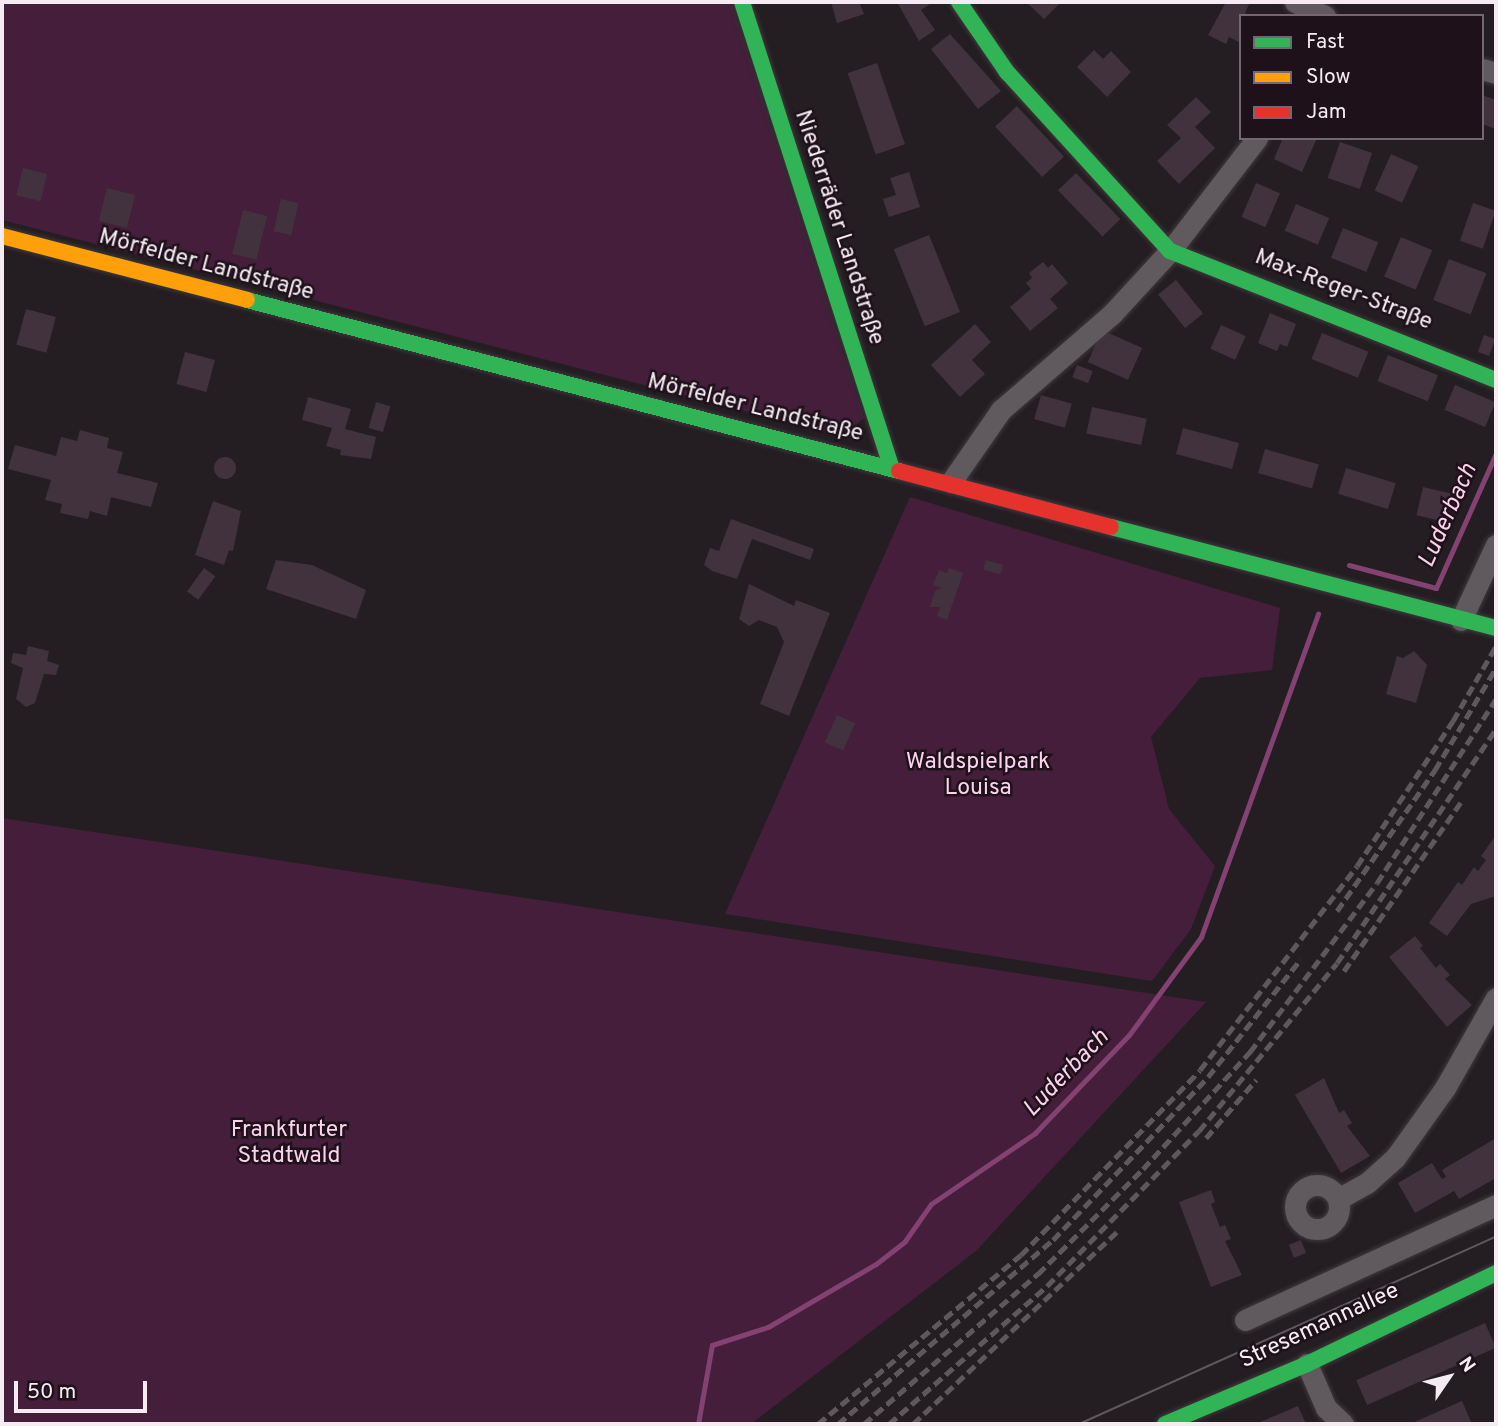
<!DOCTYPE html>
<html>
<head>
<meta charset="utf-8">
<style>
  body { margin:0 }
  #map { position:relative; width:1498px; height:1426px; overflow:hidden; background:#241e22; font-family:Overpass,sans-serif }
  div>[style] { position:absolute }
  .green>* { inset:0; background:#441e3a }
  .stream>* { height:5px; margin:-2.5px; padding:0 2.5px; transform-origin:2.5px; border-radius:2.5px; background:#834271 }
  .building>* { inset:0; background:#41323d; transform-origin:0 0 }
  .round { border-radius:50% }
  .roads { filter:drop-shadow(0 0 2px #3f393d) drop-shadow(0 0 2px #3f393d) }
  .street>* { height:21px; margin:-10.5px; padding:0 10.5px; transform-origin:10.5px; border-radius:10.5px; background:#605a5e }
  .street>.ring { margin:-10.5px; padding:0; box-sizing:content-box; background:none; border:21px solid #605a5e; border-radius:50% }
  .fast>* { height:16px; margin:-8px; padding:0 8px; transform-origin:8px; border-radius:8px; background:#30b455 }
  .slow>* { height:16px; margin:-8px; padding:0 8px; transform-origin:8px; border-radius:8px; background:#ff9f0a }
  .jam>* { height:16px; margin:-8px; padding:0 8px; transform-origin:8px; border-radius:8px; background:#e5322d }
  .tram>* { height:2px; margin:-1px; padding:0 1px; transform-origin:1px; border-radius:1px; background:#5e585c }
  .rail>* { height:5px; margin-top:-2.5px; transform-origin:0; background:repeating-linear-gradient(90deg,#5e585c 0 10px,transparent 0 15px) }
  span { translate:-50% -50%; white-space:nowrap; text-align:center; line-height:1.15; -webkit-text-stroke:5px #1e111a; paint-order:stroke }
  .street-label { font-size:23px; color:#f6ebf2 }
  .park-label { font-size:23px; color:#fbd2ed }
  .water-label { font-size:24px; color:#fbd2ed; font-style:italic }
  .frame { position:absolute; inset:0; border:4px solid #f6ebf2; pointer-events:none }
  .legend { position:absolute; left:1239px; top:14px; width:245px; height:126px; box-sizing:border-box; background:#1e111a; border:2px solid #746870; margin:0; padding:9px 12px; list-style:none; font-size:21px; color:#f6ebf2 }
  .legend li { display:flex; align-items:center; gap:14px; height:35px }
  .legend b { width:35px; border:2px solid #746870 }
  .north { position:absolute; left:1414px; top:1342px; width:70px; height:70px; -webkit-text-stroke:5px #1e111a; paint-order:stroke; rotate:55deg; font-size:19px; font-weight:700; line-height:28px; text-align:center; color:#f6ebf2 }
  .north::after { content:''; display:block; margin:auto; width:24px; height:32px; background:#f6ebf2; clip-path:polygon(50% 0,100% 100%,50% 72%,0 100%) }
  .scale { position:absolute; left:14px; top:1381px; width:133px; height:32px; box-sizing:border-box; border:4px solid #f6ebf2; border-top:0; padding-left:9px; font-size:21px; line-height:24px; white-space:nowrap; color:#f6ebf2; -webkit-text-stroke:5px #1e111a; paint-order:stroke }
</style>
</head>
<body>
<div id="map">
  <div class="green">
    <i style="clip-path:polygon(2px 2px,731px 2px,864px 418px,843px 436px,2px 220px)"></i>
    <i style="clip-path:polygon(910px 497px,1280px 608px,1272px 670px,1200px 678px,1151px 737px,1169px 809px,1215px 866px,1191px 929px,1152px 981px,725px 914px)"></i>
    <i style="clip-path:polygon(2px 818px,1206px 1002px,976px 1251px,751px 1424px,2px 1424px)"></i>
  </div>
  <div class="stream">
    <i style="left:1349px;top:565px;width:90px;rotate:14.8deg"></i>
    <i style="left:1436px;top:588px;width:148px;rotate:-66deg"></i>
    <i style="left:698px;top:1424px;width:80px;rotate:-80deg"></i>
    <i style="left:712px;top:1345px;width:59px;rotate:-17.8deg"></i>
    <i style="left:768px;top:1327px;width:125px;rotate:-30.3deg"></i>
    <i style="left:876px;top:1264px;width:37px;rotate:-38deg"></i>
    <i style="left:905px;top:1241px;width:45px;rotate:-54.9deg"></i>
    <i style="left:931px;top:1204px;width:126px;rotate:-34.3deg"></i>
    <i style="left:1035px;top:1133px;width:136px;rotate:-46.2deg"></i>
    <i style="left:1129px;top:1035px;width:122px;rotate:-53.7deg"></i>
    <i style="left:1201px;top:937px;width:344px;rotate:-70.1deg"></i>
  </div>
  <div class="building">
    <i style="clip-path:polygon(831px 2px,859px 2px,864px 14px,837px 23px)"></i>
    <i style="clip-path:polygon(897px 2px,933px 2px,921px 10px,935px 30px,919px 41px)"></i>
    <i style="clip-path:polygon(1026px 2px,1061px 2px,1044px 19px)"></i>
    <i style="clip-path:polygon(1226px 2px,1250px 2px,1245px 13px,1251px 16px,1241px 16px,1241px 43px,1229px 37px,1226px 44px,1208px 35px)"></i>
    <i style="clip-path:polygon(950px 34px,1001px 91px,978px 109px,931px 49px)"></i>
    <i style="clip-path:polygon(1094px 50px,1103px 59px,1111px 51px,1131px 72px,1107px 97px,1077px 67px)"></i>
    <i style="left:877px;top:63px;width:86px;height:31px;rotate:71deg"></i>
    <i style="clip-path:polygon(1482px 95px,1496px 100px,1496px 129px,1482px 124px)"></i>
    <i style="clip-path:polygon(1196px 97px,1211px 112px,1195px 127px,1215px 148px,1179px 184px,1157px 161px,1181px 138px,1167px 125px)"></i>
    <i style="left:1017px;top:106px;width:69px;height:30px;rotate:47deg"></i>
    <i style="clip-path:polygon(1283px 138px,1317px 138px,1302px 172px,1274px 159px)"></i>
    <i style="left:1340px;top:142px;width:34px;height:38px;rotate:19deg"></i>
    <i style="left:1391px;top:154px;width:30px;height:40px;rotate:24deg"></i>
    <i style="left:23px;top:168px;width:25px;height:28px;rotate:14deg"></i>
    <i style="clip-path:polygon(909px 172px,920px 207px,889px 217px,883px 199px,896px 195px,890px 178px)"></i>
    <i style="left:1076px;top:173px;width:64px;height:25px;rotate:46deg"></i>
    <i style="left:1256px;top:183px;width:26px;height:37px;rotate:23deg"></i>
    <i style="left:107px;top:188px;width:29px;height:34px;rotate:14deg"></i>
    <i style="left:281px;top:199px;width:18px;height:33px;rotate:13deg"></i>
    <i style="left:1473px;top:203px;width:24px;height:40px;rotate:19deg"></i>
    <i style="left:1296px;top:204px;width:36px;height:29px;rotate:23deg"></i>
    <i style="left:243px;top:210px;width:25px;height:45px;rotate:14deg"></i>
    <i style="left:1343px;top:228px;width:38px;height:32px;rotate:22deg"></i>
    <i style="left:929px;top:235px;width:83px;height:38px;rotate:68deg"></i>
    <i style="left:1401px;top:237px;width:34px;height:43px;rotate:23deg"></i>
    <i style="left:1449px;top:259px;width:40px;height:44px;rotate:21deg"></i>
    <i style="clip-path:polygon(1043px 262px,1048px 268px,1052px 264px,1068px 283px,1050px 299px,1058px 308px,1030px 331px,1010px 307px,1031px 289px,1026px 283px,1032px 278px,1029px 273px)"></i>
    <i style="left:1176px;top:280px;width:43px;height:23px;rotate:51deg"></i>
    <i style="left:26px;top:309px;width:31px;height:37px;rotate:15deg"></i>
    <i style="clip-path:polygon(1270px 313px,1296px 324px,1287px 347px,1280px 344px,1277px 351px,1258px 343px)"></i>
    <i style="clip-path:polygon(975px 324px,991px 342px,972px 360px,985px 374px,960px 397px,931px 365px)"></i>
    <i style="left:1221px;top:325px;width:27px;height:26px;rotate:24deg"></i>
    <i style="left:1102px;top:330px;width:44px;height:35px;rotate:24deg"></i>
    <i style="left:1322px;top:333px;width:50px;height:28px;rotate:22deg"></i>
    <i style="left:1484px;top:335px;width:12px;height:18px;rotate:20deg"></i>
    <i style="left:185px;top:352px;width:31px;height:33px;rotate:15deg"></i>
    <i style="left:1388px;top:355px;width:54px;height:28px;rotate:22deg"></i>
    <i style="left:1077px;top:365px;width:17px;height:13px;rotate:21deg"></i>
    <i style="left:1455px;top:385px;width:44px;height:27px;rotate:23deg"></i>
    <i style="left:1041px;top:395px;width:32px;height:25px;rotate:16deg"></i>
    <i style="clip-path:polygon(308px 397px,351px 409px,345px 429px,376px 437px,371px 459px,340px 455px,341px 450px,326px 446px,332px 428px,302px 420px)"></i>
    <i style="left:376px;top:402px;width:15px;height:27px;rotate:16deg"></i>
    <i style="left:1092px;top:407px;width:56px;height:27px;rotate:12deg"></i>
    <i style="left:1183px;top:428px;width:58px;height:27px;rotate:15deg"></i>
    <i style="clip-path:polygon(80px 430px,109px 438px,107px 448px,123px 452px,117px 473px,158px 483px,151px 507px,111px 497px,107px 516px,90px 511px,88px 519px,60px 513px,62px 504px,45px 500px,51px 480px,8px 469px,15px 445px,56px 456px,61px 437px,77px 441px)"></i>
    <i style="left:1265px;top:449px;width:56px;height:25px;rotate:16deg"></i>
    <i class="round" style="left:214px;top:457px;width:22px;height:22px"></i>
    <i style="left:1346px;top:468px;width:52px;height:27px;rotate:17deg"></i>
    <i style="left:1423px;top:487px;width:31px;height:29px;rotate:13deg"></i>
    <i style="clip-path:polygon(213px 501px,241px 511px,233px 551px,229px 550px,224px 565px,195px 555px)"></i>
    <i style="clip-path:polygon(731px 519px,814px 549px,810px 560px,752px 539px,737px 579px,712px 571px,704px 565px,710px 548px,719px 551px)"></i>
    <i style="clip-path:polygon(276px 560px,312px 565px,366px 590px,356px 619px,266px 589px)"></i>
    <i style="left:986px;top:560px;width:18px;height:10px;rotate:16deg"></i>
    <i style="left:204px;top:568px;width:14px;height:29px;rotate:36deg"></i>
    <i style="clip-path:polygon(949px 568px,963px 573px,947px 620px,937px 616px,940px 607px,930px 607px,935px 591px,942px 588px,933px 585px,939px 570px,947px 573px)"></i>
    <i style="clip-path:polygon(749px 584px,794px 606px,796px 600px,830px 613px,789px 716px,760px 704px,784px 642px,777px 627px,759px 620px,749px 626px,739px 619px)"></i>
    <i style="clip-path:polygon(28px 646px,49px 651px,47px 661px,59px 665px,56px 675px,44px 674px,35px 703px,26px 707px,16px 699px,23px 668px,11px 663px,13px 653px,26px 655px)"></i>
    <i style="clip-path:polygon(1414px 651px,1427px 665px,1416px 703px,1386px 694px,1397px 656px,1403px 658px)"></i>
    <i style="left:837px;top:715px;width:20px;height:30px;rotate:24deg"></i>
    <i style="clip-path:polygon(1496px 835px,1496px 896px,1471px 904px,1447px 936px,1429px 923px,1458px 882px,1462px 885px,1474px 867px,1478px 871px,1486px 860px,1481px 856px)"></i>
    <i style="clip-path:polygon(1415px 936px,1423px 946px,1420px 948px,1436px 968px,1440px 964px,1450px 975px,1445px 979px,1472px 1005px,1447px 1027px,1389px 957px)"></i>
    <i style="clip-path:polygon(1324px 1078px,1339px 1113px,1344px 1110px,1352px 1123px,1347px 1126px,1370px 1156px,1341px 1173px,1295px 1095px)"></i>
    <i style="clip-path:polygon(1496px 1138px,1496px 1178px,1459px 1199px,1454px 1191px,1415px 1213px,1398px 1183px,1432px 1163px,1442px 1179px,1446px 1177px,1442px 1170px)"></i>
    <i style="clip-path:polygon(1211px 1190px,1215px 1202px,1211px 1204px,1220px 1227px,1225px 1225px,1231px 1239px,1225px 1241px,1242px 1275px,1211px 1287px,1179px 1202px)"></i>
    <i style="left:1301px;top:1240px;width:14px;height:13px;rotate:69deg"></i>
    <i style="left:1485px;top:1323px;width:27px;height:141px;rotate:66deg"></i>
    <i style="clip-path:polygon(1462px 1401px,1472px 1424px,1410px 1424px,1419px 1420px)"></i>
    <i style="clip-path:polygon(1298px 1406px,1306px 1424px,1255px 1424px)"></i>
  </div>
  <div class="roads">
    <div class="street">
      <i style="left:1295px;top:2px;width:33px;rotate:25deg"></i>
      <i style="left:1482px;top:69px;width:15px;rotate:16deg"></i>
      <i style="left:951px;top:482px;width:88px;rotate:-55.2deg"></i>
      <i style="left:1001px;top:410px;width:147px;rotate:-40.9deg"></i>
      <i style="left:1112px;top:314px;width:86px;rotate:-47.4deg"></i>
      <i style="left:1170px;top:251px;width:143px;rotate:-52.4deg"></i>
      <i style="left:1461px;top:620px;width:83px;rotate:-65deg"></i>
      <i class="ring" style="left:1295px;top:1185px;width:23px;height:23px"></i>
      <i style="left:1338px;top:1199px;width:33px;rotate:-29deg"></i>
      <i style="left:1367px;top:1183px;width:38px;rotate:-42deg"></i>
      <i style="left:1395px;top:1158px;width:86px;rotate:-54.5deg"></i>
      <i style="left:1445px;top:1088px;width:103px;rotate:-60.5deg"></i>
      <i style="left:1245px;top:1320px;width:276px;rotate:-24.6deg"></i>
      <i style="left:1307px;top:1364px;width:48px;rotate:66.6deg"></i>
      <i style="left:1326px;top:1408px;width:23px;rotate:43deg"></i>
    </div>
    <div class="fast">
      <i style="left:742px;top:2px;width:488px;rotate:72.2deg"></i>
      <i style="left:959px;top:2px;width:85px;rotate:55.6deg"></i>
      <i style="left:1007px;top:72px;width:242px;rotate:47.7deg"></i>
      <i style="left:1170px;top:251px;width:351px;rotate:21.6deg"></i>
      <i style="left:247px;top:300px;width:674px;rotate:14.7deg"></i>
      <i style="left:1111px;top:527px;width:398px;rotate:14.7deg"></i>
      <i style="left:1165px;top:1424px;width:154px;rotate:-22.9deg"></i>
      <i style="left:1307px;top:1364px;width:210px;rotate:-25.7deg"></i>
    </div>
    <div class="slow">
      <i style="left:2px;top:236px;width:253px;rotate:14.6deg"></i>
    </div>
    <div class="jam">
      <i style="left:899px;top:471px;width:219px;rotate:14.8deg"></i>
    </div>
  </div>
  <div class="tram">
    <i style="left:1079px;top:1424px;width:457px;rotate:-24.2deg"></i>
  </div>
  <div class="rail">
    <i style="left:1337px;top:911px;width:172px;rotate:-55.2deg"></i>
    <i style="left:1435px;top:770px;width:119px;rotate:-59.1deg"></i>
    <i style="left:1344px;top:971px;width:209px;rotate:-55.3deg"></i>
    <i style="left:1206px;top:1138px;width:77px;rotate:-49.2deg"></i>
    <i style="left:818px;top:1424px;width:264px;rotate:-39.8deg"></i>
    <i style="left:1021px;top:1255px;width:257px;rotate:-45.9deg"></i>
    <i style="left:1200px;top:1070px;width:257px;rotate:-52.4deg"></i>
    <i style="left:1357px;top:866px;width:174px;rotate:-56.5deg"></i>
    <i style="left:1453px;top:721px;width:86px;rotate:-60.2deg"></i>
    <i style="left:838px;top:1424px;width:283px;rotate:-40.6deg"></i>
    <i style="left:1053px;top:1240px;width:225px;rotate:-46.4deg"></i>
    <i style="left:1208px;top:1077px;width:150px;rotate:-51.8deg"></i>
    <i style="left:864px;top:1424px;width:230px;rotate:-40.8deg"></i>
    <i style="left:1038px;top:1274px;width:148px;rotate:-45deg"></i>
    <i style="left:1143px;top:1169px;width:159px;rotate:-47.6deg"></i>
    <i style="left:1250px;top:1052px;width:211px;rotate:-53.1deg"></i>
    <i style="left:1377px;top:883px;width:219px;rotate:-57.1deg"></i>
    <i style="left:889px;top:1424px;width:210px;rotate:-41.1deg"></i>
    <i style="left:1047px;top:1286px;width:217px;rotate:-45.6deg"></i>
    <i style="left:1199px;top:1131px;width:217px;rotate:-50.6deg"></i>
    <i style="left:1337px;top:963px;width:283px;rotate:-55.8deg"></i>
    <i style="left:913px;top:1424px;width:280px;rotate:-43.3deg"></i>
  </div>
  <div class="street-label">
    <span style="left:838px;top:228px;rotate:72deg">Niederräder Landstraße</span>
    <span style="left:206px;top:266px;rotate:15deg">Mörfelder Landstraße</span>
    <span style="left:1343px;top:291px;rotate:21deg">Max-Reger-Straße</span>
    <span style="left:755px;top:409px;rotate:14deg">Mörfelder Landstraße</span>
    <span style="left:1320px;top:1327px;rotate:-25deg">Stresemannallee</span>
  </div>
  <div class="park-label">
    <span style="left:978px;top:776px">Waldspielpark<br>Louisa</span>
    <span style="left:289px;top:1144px">Frankfurter<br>Stadtwald</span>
  </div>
  <div class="water-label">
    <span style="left:1449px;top:516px;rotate:-66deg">Luderbach</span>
    <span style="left:1067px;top:1074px;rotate:-46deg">Luderbach</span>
  </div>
  <div class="frame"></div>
  <ul class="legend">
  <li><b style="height:9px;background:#30b455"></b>Fast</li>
  <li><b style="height:9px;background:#ff9f0a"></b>Slow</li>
  <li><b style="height:9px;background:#e5322d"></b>Jam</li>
  </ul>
  <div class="north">N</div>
  <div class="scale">50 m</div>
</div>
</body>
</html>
